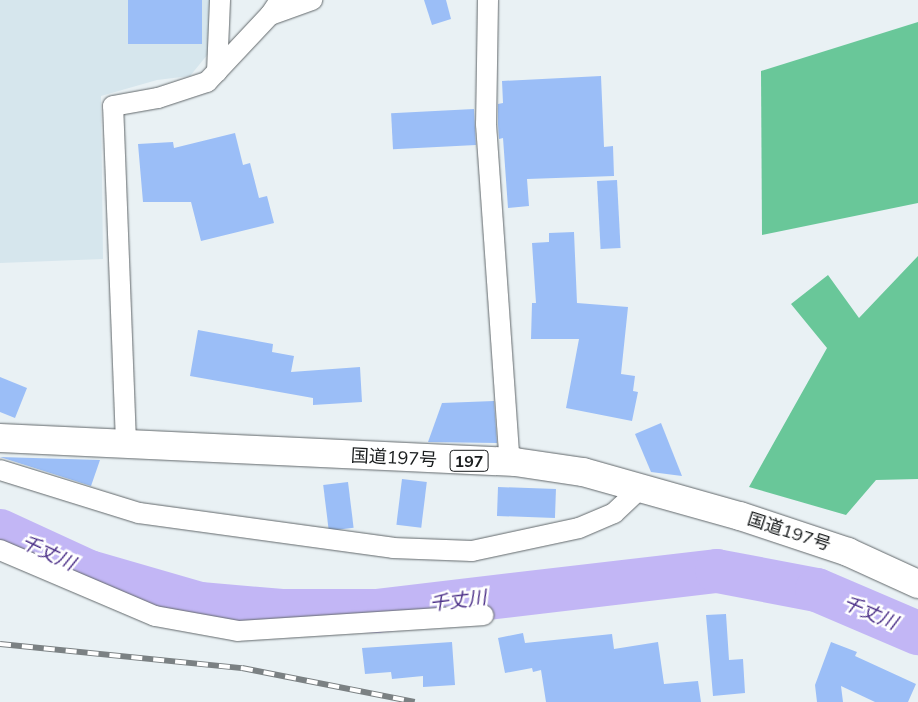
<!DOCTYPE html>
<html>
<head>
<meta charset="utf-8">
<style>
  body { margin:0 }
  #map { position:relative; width:918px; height:702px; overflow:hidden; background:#e9f1f4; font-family:Mulish,"Noto Sans JP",sans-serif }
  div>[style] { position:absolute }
  .built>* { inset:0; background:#d6e6ed }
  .forest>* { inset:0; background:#69c799 }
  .river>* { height:44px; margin:-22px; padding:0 22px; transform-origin:22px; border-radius:22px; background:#c2b6f5 }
  .building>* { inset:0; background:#9bbef7; transform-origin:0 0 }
  .roads { filter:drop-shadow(0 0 1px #62686b) drop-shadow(0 0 1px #62686b) }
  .minor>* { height:20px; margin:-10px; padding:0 10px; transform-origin:10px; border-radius:10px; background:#fff }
  .trunk>* { height:28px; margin:-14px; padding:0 14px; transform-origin:14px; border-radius:14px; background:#fff }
  .rail>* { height:5.5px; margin-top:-2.75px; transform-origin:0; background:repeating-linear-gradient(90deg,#fff 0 11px,#7b8183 0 22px); box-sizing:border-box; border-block:1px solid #7b8183 }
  span { translate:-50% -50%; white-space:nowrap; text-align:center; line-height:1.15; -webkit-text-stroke:5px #fff; paint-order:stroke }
  .shield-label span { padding:1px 4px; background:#fff; border:1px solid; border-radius:4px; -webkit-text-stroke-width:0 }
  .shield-label { font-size:16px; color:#1a1d1e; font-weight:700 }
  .street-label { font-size:18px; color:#1a1d1e }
  .water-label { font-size:19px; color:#4a2e87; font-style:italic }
</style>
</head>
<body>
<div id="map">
  <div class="built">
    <i style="clip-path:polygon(0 0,210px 0,208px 54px,190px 76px,157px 80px,101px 96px,103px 259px,0 263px)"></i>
  </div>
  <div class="forest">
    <i style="clip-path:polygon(918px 22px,918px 203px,762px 235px,761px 71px)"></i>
    <i style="clip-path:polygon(918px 256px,918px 479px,876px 480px,846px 515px,749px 487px,827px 348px,791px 304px,828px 275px,859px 318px)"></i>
  </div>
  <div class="river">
    <i style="left:0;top:531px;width:98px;rotate:24.7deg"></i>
    <i style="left:89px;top:572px;width:116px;rotate:16.1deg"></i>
    <i style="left:200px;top:604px;width:82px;rotate:4.9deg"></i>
    <i style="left:282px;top:611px;width:94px"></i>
    <i style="left:376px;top:611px;width:343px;rotate:-6.7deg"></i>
    <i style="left:717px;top:571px;width:102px;rotate:10.8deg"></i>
    <i style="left:817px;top:590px;width:110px;rotate:23.1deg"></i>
  </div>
  <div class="building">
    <i style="left:128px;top:0;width:74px;height:44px"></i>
    <i style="clip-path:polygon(424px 0,446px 0,451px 19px,432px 25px)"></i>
    <i style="clip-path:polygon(601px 76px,604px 147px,613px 146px,614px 176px,527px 179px,529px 206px,508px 208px,503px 138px,499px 139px,498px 124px,498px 104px,503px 103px,502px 81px)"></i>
    <i style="left:474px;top:109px;width:36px;height:83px;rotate:87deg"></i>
    <i style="clip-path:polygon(235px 133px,243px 165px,250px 163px,259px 198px,267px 196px,274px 223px,201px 241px,191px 202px,143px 202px,138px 144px,173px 142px,174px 148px)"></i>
    <i style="left:617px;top:180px;width:68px;height:20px;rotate:87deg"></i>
    <i style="clip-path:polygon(574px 232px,577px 303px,628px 307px,621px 374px,635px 376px,633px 391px,638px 392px,632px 421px,566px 408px,579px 339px,531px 339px,532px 303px,536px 303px,532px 243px,549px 242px,549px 233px)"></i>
    <i style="clip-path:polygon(198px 330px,273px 344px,272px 352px,294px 356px,291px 372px,360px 367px,362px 402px,313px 405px,313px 398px,190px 376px)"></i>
    <i style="clip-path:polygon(0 377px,27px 388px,15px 418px,0 412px)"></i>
    <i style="clip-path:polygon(494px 401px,497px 443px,428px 442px,442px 403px)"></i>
    <i style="clip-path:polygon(661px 423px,682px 476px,651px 472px,635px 434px)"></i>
    <i style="clip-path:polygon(0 457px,100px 460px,91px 486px)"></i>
    <i style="left:402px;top:479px;width:25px;height:46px;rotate:7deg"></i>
    <i style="left:348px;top:482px;width:46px;height:25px;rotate:83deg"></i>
    <i style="left:498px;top:487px;width:58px;height:29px;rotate:2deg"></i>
    <i style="clip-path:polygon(726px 614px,729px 660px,743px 659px,745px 693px,713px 696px,706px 615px)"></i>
    <i style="clip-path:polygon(523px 633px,525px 643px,612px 634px,614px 649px,658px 642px,664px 684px,698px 681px,701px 702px,546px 702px,541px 670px,533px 672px,532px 668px,505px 673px,498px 638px)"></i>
    <i style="clip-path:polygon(452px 642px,455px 685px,423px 687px,423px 676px,392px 679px,391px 672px,365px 674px,362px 648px)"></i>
    <i style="clip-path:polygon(831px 642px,857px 652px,855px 656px,916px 684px,908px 702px,875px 702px,841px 686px,843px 702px,817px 702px,815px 685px)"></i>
  </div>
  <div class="roads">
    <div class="minor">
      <i style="left:488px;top:0;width:124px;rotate:90.9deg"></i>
      <i style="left:486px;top:124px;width:340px;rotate:86deg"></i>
      <i style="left:270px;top:15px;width:45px;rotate:-19.7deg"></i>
      <i style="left:217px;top:72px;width:72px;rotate:-87.6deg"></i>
      <i style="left:126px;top:442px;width:336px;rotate:-92.2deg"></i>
      <i style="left:113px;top:106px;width:46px;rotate:-10.1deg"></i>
      <i style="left:158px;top:98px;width:52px;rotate:-18.1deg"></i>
      <i style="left:207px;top:82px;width:92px;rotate:-46.8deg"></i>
      <i style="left:270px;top:15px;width:18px;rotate:-56deg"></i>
      <i style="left:0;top:470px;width:145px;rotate:17.2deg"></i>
      <i style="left:139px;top:513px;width:256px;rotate:7.8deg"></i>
      <i style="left:393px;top:548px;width:79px;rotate:2.2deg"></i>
      <i style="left:472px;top:551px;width:109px;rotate:-12.1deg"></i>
      <i style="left:579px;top:528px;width:38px;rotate:-23deg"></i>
      <i style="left:614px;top:513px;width:35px;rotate:-43deg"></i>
      <i style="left:0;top:550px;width:168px;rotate:23.1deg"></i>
      <i style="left:155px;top:616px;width:84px;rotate:10.2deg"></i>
      <i style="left:238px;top:631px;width:246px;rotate:-3.7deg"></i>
    </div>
    <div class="trunk">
      <i style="left:0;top:438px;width:516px;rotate:2.67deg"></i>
      <i style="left:515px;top:462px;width:69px;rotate:8.4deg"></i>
      <i style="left:583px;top:472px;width:163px;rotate:15.7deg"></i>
      <i style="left:740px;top:516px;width:114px;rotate:18.4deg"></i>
      <i style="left:848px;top:552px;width:77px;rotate:24.6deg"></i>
    </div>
  </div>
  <div class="rail">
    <i style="left:0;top:644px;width:243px;rotate:5.7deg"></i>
    <i style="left:242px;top:668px;width:176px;rotate:11.1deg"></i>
  </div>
  <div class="shield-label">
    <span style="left:469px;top:461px">197</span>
  </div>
  <div class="street-label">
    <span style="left:394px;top:458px;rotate:3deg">国道197号</span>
    <span style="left:789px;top:532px;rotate:18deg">国道197号</span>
  </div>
  <div class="water-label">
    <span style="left:48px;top:553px;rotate:25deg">千丈川</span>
    <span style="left:458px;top:601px;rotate:-7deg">千丈川</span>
    <span style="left:870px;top:613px;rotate:23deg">千丈川</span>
  </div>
</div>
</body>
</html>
